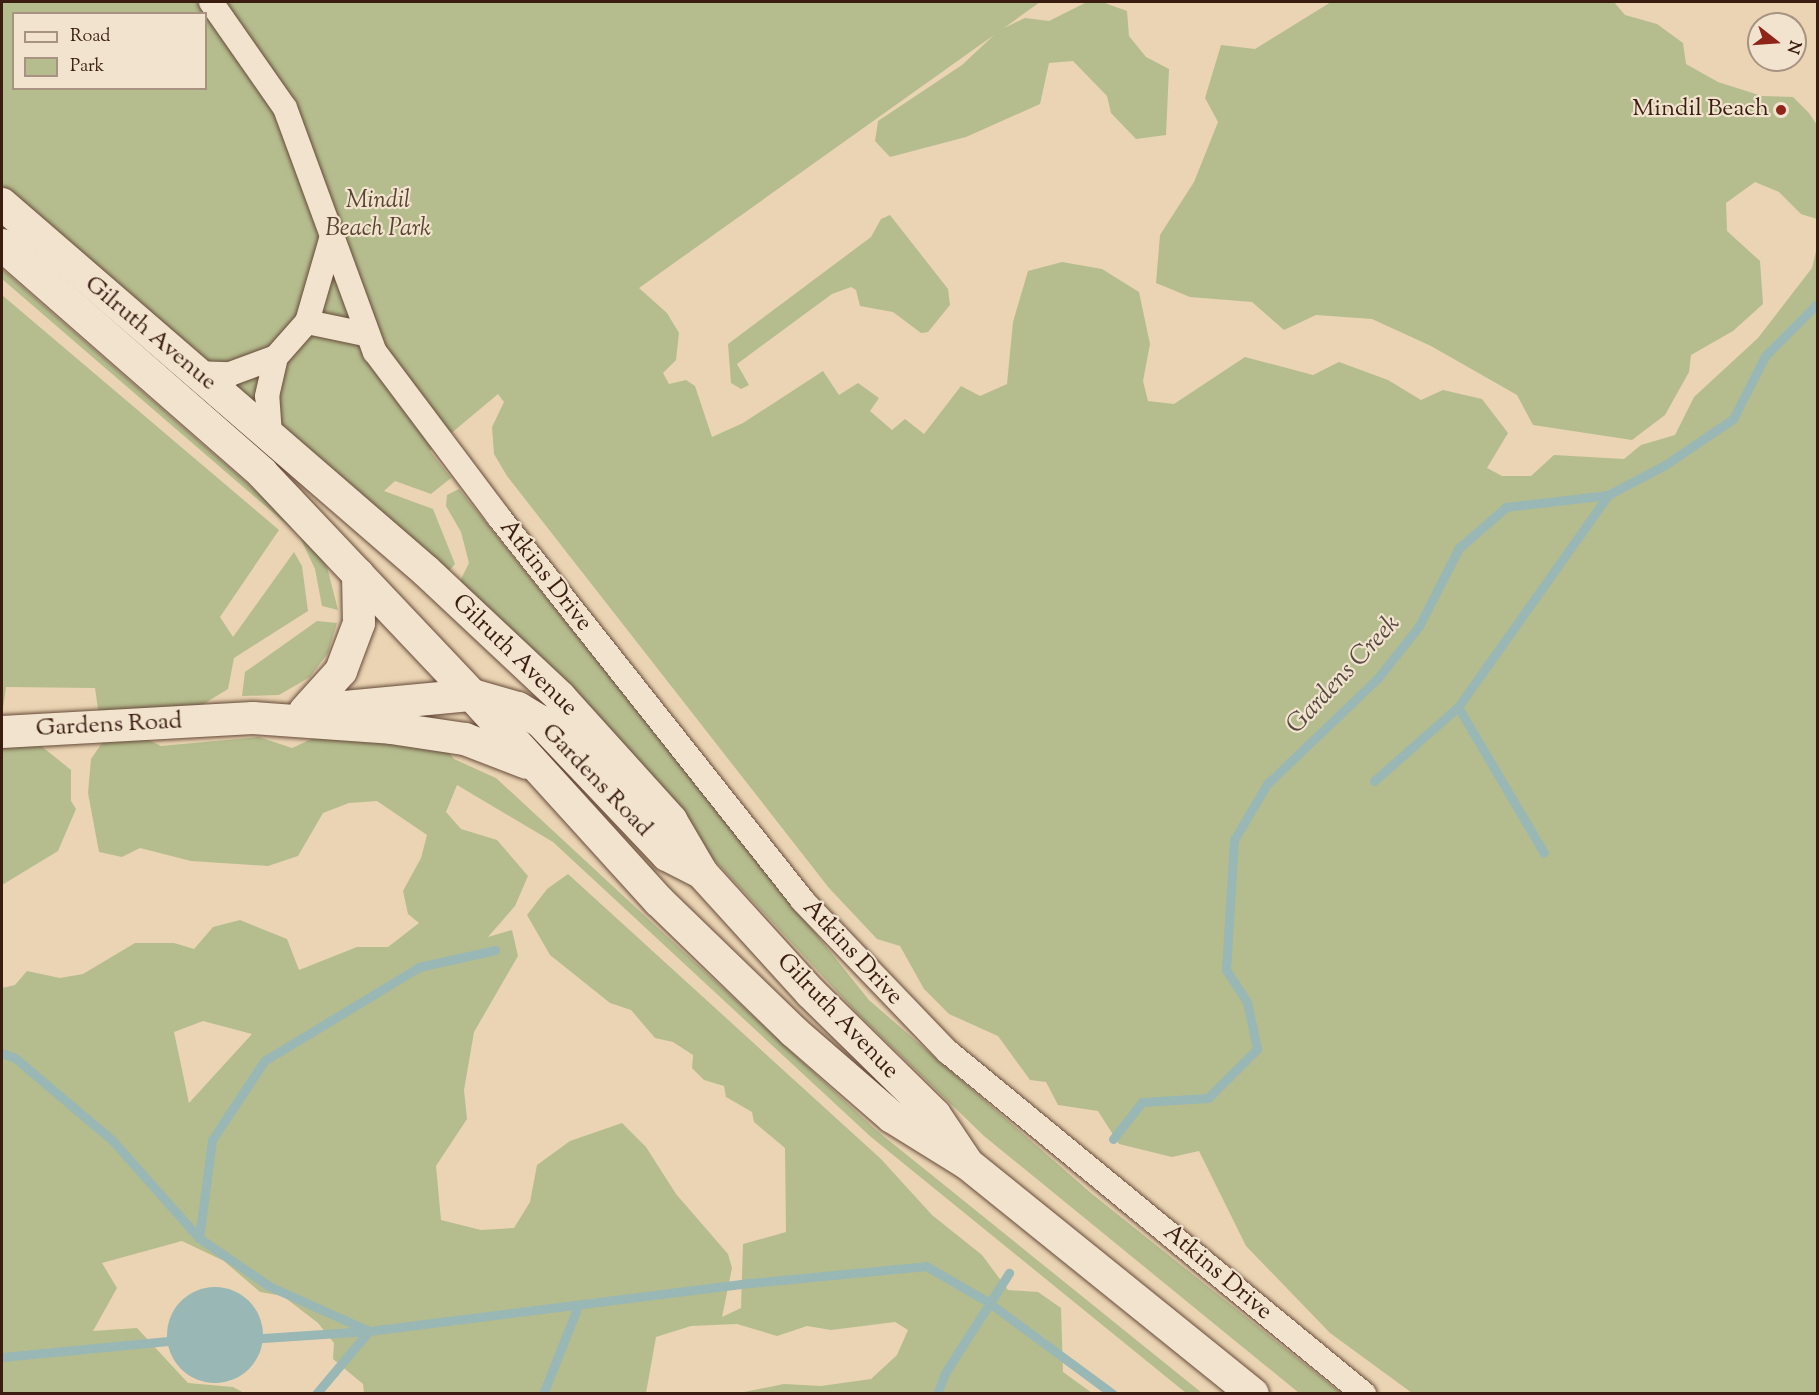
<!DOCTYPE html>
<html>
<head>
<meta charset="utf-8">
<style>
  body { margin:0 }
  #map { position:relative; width:1819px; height:1395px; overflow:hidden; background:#ead4b3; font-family:"Sorts Mill Goudy",serif }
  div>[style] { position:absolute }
  .green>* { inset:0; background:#b5bd8e }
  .water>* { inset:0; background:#99b7b4 }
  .round { border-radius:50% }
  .stream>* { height:9px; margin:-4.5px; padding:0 4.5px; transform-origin:4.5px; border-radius:4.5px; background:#99b7b4 }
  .roads { filter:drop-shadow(0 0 2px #664a39) drop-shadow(0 0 2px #664a39) }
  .minor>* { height:24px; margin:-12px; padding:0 12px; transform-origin:12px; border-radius:12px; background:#f1e3ce }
  .tertiary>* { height:32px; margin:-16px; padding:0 16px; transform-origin:16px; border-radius:16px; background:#f1e3ce }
  .dots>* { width:16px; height:16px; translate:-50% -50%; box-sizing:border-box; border:3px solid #f1e3ce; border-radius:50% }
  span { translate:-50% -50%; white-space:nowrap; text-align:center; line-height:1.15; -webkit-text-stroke:4.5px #f1e3ce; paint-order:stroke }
  .poi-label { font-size:24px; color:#3a1c10 }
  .right { translate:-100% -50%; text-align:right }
  .park-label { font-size:24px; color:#594430; font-style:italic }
  .street-label { font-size:24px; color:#3a1c10 }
  .water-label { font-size:26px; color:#564a41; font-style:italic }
  .frame { position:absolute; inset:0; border:3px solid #3a1c10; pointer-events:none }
  .legend { position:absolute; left:12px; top:12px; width:195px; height:78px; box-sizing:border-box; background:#f1e3ce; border:2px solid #a89382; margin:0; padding:8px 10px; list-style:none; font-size:18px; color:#3a1c10 }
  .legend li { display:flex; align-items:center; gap:12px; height:30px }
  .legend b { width:30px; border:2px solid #a89382 }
  .north { position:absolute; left:1747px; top:12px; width:60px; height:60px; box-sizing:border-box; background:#f1e3ce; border:2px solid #a89382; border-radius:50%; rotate:107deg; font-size:16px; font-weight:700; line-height:24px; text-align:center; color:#3a1c10 }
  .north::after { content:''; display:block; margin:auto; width:21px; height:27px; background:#8f2418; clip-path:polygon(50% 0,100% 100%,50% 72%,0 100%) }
</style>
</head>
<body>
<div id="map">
  <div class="green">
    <i style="clip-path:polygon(evenodd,2px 2px,1040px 2px,1004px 28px,1025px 18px,1049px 21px,1087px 2px,1102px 2px,1127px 11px,1129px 36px,1146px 57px,1169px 69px,1166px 135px,1136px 139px,1111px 113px,1107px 96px,1073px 61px,1049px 63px,1040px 104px,966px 137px,890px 157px,875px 141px,878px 121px,962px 65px,994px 35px,639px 288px,667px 313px,679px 333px,676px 360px,663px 373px,669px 384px,686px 380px,695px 386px,712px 437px,743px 423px,823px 371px,839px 395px,858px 383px,879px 398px,870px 411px,892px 430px,905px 419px,924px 434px,961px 386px,980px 396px,1007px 384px,1013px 322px,1028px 271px,1062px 262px,1102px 269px,1139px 292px,1150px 344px,1143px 381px,1148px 401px,1174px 404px,1245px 357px,1313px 375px,1339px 362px,1388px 380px,1421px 400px,1443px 390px,1482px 399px,1508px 433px,1487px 468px,1502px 476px,1531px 476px,1554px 455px,1624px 459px,1641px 445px,1675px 435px,1694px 397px,1758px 338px,1812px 268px,1817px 247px,1817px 1393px,1412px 1393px,1330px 1333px,1246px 1246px,1199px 1151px,1172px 1157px,1119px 1144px,1098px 1111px,1058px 1105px,1046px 1082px,1030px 1080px,998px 1036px,949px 1014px,924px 989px,900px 946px,877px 939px,829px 888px,507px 476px,494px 454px,492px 427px,504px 402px,498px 394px,430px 451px,451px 478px,431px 494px,395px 481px,384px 491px,433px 509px,455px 564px,447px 573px,2px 185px,2px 2px,14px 14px,206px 14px,206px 88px,14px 88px,14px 14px)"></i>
    <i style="clip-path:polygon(1331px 2px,1614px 2px,1625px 15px,1657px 24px,1683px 43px,1686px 64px,1718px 82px,1762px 96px,1793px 97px,1809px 113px,1817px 125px,1817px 219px,1801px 214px,1779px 192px,1755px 182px,1726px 203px,1727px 231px,1760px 261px,1763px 304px,1733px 331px,1691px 355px,1689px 372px,1665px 415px,1632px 440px,1533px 425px,1517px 395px,1431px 346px,1372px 319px,1316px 315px,1284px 330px,1252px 302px,1190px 297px,1156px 283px,1160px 235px,1194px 182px,1218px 122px,1205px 98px,1221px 45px,1255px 49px)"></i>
    <i style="clip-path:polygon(890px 215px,948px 289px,950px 305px,928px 332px,921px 333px,893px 312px,860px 306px,856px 290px,851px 287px,832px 294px,737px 364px,749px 385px,741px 389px,731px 383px,728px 344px,871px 237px,881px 219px)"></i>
    <i style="clip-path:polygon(2px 269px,303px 532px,327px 567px,338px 610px,322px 606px,315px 569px,299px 535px,2px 279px)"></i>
    <i style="clip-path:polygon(2px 295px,279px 530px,220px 617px,233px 637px,294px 552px,302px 566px,308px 611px,234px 658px,228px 689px,197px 708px,99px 716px,95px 688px,6px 687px,2px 716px)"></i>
    <i style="clip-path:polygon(459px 489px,869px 1000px,1091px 1193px,1341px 1393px,1299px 1393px,984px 1136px,858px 1014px,458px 585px,469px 563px,461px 532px,446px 506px,447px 495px)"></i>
    <i style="clip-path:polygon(317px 621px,337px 623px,328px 653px,310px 677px,279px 695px,242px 696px,245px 672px)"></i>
    <i style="clip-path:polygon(evenodd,327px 732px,446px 749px,454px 759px,496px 778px,876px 1130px,1202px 1393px,1186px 1393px,871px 1137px,553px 842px,457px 785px,446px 812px,461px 829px,497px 840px,528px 876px,515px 906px,488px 937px,512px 930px,518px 956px,474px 1032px,464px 1090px,467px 1119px,436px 1166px,441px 1220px,481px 1230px,514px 1228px,530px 1202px,537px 1165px,570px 1141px,622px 1123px,646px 1147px,676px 1194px,728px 1254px,732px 1268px,722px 1317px,741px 1308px,743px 1244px,786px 1232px,785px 1148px,754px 1122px,752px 1112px,726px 1097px,724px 1086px,704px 1080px,692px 1068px,693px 1055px,673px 1042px,655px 1038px,631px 1010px,610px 1003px,550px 955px,527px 915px,547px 889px,568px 874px,881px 1159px,932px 1215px,982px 1255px,1008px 1290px,1038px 1292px,1061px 1308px,1063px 1372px,1092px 1393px,739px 1393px,784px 1384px,821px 1386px,871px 1379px,897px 1355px,908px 1330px,895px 1322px,831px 1330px,807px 1326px,777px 1336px,737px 1324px,691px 1326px,656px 1337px,646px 1393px,364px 1393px,363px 1384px,333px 1359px,334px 1343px,318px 1323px,283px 1296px,260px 1292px,224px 1261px,182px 1241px,102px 1263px,117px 1288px,93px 1331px,137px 1328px,188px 1383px,233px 1387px,244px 1393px,2px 1393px,2px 988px,15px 985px,27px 971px,60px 978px,83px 974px,135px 943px,174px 943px,194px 949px,213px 927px,240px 920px,287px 939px,299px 970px,357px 947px,388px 947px,419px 923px,408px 914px,403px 891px,421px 858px,427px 835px,377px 801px,349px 803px,323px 813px,298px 856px,268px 866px,191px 861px,140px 848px,122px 857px,99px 852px,88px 793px,91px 759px,104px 740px,137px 734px,161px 746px,259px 737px,292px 748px,327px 732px,203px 1021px,252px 1034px,189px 1103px,174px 1032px,203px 1021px)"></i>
    <i style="clip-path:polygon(2px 743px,40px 745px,71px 770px,71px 801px,76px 809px,58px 851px,2px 885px)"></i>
  </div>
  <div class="water">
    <i class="round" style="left:167px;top:1287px;width:96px;height:96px"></i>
  </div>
  <div class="stream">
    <i style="left:1458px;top:707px;width:169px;rotate:59.5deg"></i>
    <i style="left:1374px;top:781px;width:112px;rotate:-41.4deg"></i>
    <i style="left:1458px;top:707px;width:260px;rotate:-54.7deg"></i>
    <i style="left:2px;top:1053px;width:14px;rotate:21deg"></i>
    <i style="left:15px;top:1058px;width:127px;rotate:40.2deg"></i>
    <i style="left:112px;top:1140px;width:131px;rotate:48.4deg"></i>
    <i style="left:199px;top:1238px;width:85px;rotate:34.4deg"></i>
    <i style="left:269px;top:1286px;width:110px;rotate:24.2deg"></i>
    <i style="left:369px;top:1331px;width:82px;rotate:130.1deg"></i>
    <i style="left:1113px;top:1139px;width:47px;rotate:-51.9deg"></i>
    <i style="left:1142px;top:1102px;width:66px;rotate:-3.5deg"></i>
    <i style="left:1208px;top:1098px;width:69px;rotate:-45deg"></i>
    <i style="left:1257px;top:1049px;width:48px;rotate:-102deg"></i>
    <i style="left:1247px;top:1002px;width:38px;rotate:-123deg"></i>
    <i style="left:1226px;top:970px;width:130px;rotate:-86.5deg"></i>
    <i style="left:1234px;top:840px;width:65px;rotate:-59.5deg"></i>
    <i style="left:1267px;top:784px;width:152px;rotate:-43.7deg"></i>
    <i style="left:1377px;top:679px;width:68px;rotate:-51.6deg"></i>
    <i style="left:1419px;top:626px;width:88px;rotate:-62.9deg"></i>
    <i style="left:1459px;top:548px;width:62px;rotate:-41.1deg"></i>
    <i style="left:1506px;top:507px;width:103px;rotate:-6.7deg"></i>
    <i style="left:1608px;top:495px;width:64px;rotate:-27.8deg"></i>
    <i style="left:1665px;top:465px;width:82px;rotate:-34.1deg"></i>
    <i style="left:1733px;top:419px;width:71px;rotate:-63.1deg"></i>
    <i style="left:1765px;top:356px;width:75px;rotate:-45deg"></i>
    <i style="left:199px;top:1238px;width:99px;rotate:-82.4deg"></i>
    <i style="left:212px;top:1140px;width:95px;rotate:-56.6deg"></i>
    <i style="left:264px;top:1061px;width:181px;rotate:-31.2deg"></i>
    <i style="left:419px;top:967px;width:78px;rotate:-12.6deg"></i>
    <i style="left:263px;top:1338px;width:106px;rotate:-3.8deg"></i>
    <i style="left:369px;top:1331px;width:385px;rotate:-7.2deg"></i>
    <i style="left:751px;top:1283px;width:176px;rotate:-5.5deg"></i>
    <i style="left:926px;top:1266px;width:72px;rotate:30.1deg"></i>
    <i style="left:988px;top:1302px;width:155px;rotate:36.4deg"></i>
    <i style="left:2px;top:1357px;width:167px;rotate:-5.5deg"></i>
    <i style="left:543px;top:1394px;width:95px;rotate:-68.3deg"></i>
    <i style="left:937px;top:1394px;width:22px;rotate:-69deg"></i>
    <i style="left:945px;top:1373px;width:119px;rotate:-57.4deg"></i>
  </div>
  <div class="roads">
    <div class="minor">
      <i style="left:211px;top:2px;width:129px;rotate:55.1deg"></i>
      <i style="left:285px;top:108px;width:260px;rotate:69.8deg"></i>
      <i style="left:375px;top:352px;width:205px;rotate:53.1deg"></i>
      <i style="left:498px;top:516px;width:490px;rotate:51.6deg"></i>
      <i style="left:802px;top:900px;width:211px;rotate:46.2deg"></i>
      <i style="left:948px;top:1052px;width:539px;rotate:39.42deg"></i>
      <i style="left:307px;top:322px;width:59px;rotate:11.7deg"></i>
      <i style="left:192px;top:373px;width:38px;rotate:2deg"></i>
      <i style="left:230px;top:374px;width:49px;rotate:-20.3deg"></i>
      <i style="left:270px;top:435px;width:39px;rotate:-94deg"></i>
      <i style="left:267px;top:396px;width:40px;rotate:-77deg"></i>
      <i style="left:276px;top:357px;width:47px;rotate:-48.5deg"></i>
      <i style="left:307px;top:322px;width:90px;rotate:-73.8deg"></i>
    </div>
    <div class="tertiary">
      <i style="left:2px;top:204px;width:561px;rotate:40.88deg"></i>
      <i style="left:426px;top:571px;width:184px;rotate:43.2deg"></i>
      <i style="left:560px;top:697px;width:166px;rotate:47.9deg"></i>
      <i style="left:671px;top:820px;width:61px;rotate:59.7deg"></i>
      <i style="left:702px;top:873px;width:161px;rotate:47.8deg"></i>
      <i style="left:810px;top:992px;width:175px;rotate:44.5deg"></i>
      <i style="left:935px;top:1115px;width:55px;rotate:56deg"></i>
      <i style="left:2px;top:245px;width:346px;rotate:41.2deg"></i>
      <i style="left:262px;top:473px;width:306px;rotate:46.6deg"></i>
      <i style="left:472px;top:695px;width:278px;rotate:47.8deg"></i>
      <i style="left:659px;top:901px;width:187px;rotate:44.1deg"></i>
      <i style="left:793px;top:1031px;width:131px;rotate:41deg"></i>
      <i style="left:892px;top:1117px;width:89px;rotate:31.7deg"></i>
      <i style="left:968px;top:1164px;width:366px;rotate:38.9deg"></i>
      <i style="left:334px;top:708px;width:139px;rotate:-5.4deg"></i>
      <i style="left:472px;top:695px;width:48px;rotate:15.8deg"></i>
      <i style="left:518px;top:708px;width:26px;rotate:31deg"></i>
      <i style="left:540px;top:721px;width:185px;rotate:46.5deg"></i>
      <i style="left:667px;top:855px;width:39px;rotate:27deg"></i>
      <i style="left:305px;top:711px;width:54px;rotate:-48deg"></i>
      <i style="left:341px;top:671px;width:51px;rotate:-69.4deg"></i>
      <i style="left:359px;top:623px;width:49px;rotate:-91.2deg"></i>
      <i style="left:2px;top:732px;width:251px;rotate:-3.2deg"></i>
      <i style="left:253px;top:718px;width:138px;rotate:4.1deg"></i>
      <i style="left:391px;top:728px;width:75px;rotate:8.5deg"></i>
      <i style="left:465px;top:739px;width:66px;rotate:21.2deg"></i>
    </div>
  </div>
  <div class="dots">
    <i style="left:1781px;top:110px;background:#8f2418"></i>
  </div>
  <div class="poi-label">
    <span class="right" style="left:1769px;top:110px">Mindil Beach</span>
  </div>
  <div class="park-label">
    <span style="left:378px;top:216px">Mindil<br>Beach Park</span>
  </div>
  <div class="street-label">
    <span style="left:150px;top:334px;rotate:40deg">Gilruth Avenue</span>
    <span style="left:545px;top:576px;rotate:52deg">Atkins Drive</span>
    <span style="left:514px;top:656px;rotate:44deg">Gilruth Avenue</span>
    <span style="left:109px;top:726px;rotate:-3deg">Gardens Road</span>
    <span style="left:596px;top:781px;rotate:46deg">Gardens Road</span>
    <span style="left:852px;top:953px;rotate:47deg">Atkins Drive</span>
    <span style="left:837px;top:1017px;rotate:46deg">Gilruth Avenue</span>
    <span style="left:1217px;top:1273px;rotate:40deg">Atkins Drive</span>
  </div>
  <div class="water-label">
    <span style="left:1344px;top:675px;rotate:-47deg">Gardens Creek</span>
  </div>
  <div class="frame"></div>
  <ul class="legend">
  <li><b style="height:8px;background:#f1e3ce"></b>Road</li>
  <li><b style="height:16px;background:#b5bd8e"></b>Park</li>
  </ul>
  <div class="north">N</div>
</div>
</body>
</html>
